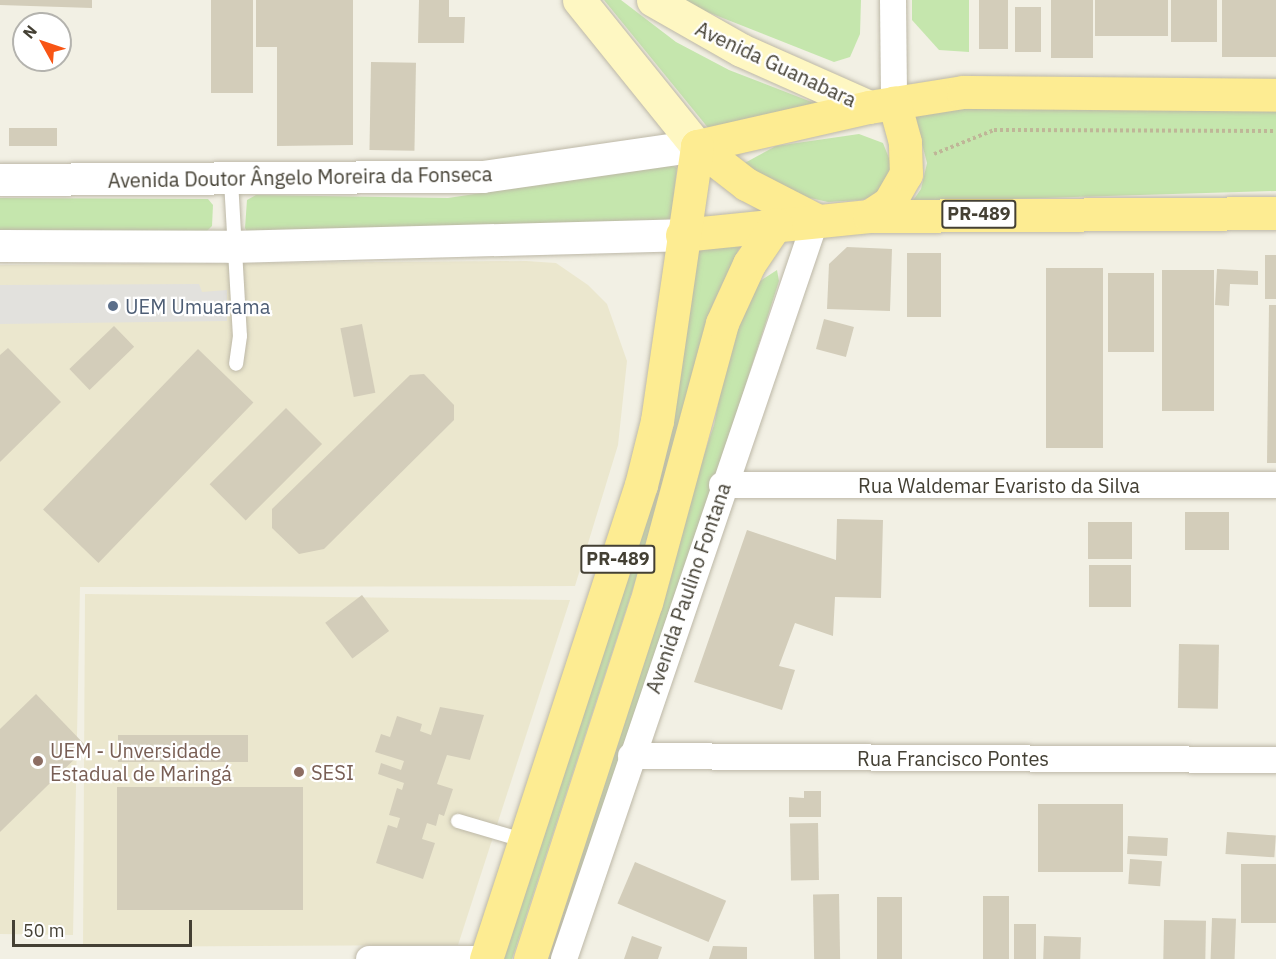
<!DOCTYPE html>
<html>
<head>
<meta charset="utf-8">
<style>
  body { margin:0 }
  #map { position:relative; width:1276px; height:959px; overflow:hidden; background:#f2f0e4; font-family:"IBM Plex Sans",sans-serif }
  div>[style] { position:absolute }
  .education>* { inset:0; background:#ebe7ce }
  .green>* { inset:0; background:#c5e6ad }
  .parking>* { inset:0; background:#e2e1dd }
  .building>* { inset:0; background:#d3cdba; transform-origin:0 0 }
  .path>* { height:4px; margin-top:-2px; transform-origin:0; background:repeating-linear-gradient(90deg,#bfb698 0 3px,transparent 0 6px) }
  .roads { filter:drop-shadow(0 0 2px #bdb8a7) drop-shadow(0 0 2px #bdb8a7) }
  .service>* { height:14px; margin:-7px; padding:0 7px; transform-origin:7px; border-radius:7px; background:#fff }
  .minor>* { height:26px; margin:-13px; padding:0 13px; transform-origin:13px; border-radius:13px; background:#fff }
  .tertiary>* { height:32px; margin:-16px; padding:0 16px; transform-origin:16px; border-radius:16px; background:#fff }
  .secondary>* { height:33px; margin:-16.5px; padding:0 16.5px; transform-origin:16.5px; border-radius:16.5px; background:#fef7c2 }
  .primary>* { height:33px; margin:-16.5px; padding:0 16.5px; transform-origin:16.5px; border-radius:16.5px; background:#fdec92 }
  .dots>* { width:16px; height:16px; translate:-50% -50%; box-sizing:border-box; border:3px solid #fff; border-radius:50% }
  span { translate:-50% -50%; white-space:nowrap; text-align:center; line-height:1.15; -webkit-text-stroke:4.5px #fff; paint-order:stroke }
  .shield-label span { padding:2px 4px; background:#fff; border:2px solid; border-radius:4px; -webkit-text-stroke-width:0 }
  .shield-label { font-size:18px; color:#444034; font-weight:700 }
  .street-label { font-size:20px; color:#444034 }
  .service-label { font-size:20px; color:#4e5e75 }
  .left { translate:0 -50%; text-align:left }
  .education-label { font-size:20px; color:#785e54 }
  .north { position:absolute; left:12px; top:12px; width:60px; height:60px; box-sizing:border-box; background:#fff; border:2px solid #b4b3ae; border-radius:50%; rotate:310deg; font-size:16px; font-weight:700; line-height:24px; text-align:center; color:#444034 }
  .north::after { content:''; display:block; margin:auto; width:21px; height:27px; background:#f85515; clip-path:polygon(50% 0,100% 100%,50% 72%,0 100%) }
  .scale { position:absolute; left:12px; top:920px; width:180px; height:27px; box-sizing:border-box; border:3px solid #444034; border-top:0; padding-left:8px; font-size:18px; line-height:21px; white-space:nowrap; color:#444034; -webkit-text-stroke:4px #fff; paint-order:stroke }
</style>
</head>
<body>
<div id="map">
  <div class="education">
    <i style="clip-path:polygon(526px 261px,556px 263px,588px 285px,607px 304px,627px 361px,618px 445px,575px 586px,80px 587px,73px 935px,0 934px,0 265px)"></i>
    <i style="clip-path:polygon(85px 594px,570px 600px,458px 945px,83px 947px)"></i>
  </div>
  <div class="green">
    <i style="clip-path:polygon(604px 0,621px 0,676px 42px,729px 70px,827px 108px,709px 129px)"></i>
    <i style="clip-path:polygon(677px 0,861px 0,860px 34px,850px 57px,834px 62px)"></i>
    <i style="clip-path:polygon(912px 0,969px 0,969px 52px,939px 50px,912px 20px)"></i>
    <i style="clip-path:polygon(990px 107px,1276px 111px,1276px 191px,912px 202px,921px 189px,927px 163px,920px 136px,902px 114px)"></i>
    <i style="clip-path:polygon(859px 134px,883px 143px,894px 171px,873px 197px,861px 200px,828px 202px,792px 194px,741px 165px,776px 146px)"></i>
    <i style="clip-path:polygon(672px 165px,677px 168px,671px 218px,664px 221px,248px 233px,245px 228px,247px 200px,256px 195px,448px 198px)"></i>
    <i style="clip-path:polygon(0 198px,208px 199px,213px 205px,212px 226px,207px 231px,0 231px)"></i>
    <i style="clip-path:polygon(743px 240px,713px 304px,682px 438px,512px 959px,494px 959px,694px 246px)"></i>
    <i style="clip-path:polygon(777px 270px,779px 281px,694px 546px,552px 959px,535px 959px,714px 425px,732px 334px,757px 283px)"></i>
  </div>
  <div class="parking">
    <i style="clip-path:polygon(199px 284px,202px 292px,227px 290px,227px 321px,0 324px,0 285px)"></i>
  </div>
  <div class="building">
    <i style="clip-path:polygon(0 0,92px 0,92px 8px,0 5px)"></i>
    <i style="left:211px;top:0;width:42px;height:93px"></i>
    <i style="clip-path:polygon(256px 0,353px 0,353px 145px,277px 146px,277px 47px,256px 47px)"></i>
    <i style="clip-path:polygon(419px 0,449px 0,449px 17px,465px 17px,464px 43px,418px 43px)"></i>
    <i style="left:979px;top:0;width:29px;height:49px"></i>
    <i style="left:1051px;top:0;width:42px;height:58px"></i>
    <i style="left:1095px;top:0;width:73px;height:36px"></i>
    <i style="left:1171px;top:0;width:46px;height:42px"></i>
    <i style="left:1222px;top:0;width:54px;height:57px"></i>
    <i style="left:1015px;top:7px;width:26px;height:45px"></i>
    <i style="left:371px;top:62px;width:45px;height:88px;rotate:1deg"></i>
    <i style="left:57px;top:128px;width:18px;height:48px;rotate:90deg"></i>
    <i style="clip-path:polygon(847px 247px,892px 249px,890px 311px,827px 309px,829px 264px)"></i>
    <i style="left:907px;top:253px;width:34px;height:64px"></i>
    <i style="left:1265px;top:255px;width:11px;height:44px"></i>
    <i style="left:1046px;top:268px;width:57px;height:180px"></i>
    <i style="clip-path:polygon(1217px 269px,1258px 271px,1258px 285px,1230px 284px,1229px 306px,1215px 305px)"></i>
    <i style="left:1162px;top:270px;width:52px;height:141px"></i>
    <i style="left:1108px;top:273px;width:46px;height:79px"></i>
    <i style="clip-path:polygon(1269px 305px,1276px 305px,1276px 463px,1267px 463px)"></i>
    <i style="left:824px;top:319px;width:31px;height:31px;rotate:15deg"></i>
    <i style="left:362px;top:324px;width:70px;height:22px;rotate:79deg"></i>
    <i style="left:114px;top:326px;width:29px;height:62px;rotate:46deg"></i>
    <i style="clip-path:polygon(8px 348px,61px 402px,0 462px,0 355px)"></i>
    <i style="left:198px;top:349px;width:77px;height:223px;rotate:44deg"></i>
    <i style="clip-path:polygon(424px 374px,454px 405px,454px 420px,324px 549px,299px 554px,272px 528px,272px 509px,410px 375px)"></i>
    <i style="left:286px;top:408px;width:51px;height:108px;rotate:45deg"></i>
    <i style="left:1185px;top:512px;width:44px;height:38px"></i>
    <i style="clip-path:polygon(837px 519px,883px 520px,881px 598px,835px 597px,833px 636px,795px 623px,779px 666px,795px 670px,782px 710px,694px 682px,747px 530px,836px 560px)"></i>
    <i style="left:1088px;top:522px;width:44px;height:37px"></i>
    <i style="left:1089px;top:565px;width:42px;height:42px"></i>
    <i style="left:362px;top:595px;width:45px;height:46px;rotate:53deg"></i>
    <i style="left:1179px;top:644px;width:40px;height:64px;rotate:1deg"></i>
    <i style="clip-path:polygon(36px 694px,87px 747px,0 832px,0 729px)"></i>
    <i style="clip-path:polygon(440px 707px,484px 715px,470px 760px,447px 755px,437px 784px,453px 789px,444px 816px,439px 814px,436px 826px,427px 823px,422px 839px,435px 843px,423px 879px,376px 863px,388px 825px,397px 828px,400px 818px,389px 815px,397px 788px,402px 790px,404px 783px,378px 774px,381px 763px,401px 770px,404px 761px,375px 752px,381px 734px,390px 737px,397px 716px,422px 724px,420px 731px,431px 735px)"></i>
    <i style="left:118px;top:735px;width:130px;height:27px"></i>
    <i style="left:303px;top:787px;width:123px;height:186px;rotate:90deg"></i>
    <i style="clip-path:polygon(804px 791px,821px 791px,821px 817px,789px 817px,789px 797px,804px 798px)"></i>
    <i style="left:1038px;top:804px;width:85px;height:68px"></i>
    <i style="left:818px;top:823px;width:57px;height:28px;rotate:89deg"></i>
    <i style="left:1227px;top:832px;width:49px;height:22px;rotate:4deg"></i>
    <i style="left:1128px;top:836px;width:40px;height:18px;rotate:3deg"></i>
    <i style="left:1130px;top:859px;width:32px;height:25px;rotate:4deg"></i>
    <i style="left:635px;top:862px;width:99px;height:45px;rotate:23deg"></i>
    <i style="left:1241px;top:864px;width:35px;height:59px"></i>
    <i style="left:839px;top:894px;width:65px;height:26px;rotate:89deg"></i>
    <i style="left:983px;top:896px;width:26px;height:63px"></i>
    <i style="left:877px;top:897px;width:25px;height:62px"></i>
    <i style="left:1212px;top:918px;width:24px;height:41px;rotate:2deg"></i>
    <i style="left:1164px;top:920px;width:42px;height:39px;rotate:1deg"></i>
    <i style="left:1014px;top:924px;width:22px;height:35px"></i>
    <i style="clip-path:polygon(632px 936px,662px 947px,658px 959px,624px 959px)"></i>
    <i style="left:1044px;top:936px;width:37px;height:23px;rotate:2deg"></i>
    <i style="clip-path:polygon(713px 946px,747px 947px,747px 959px,709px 959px)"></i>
  </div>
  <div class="path">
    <i style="left:934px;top:154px;width:65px;rotate:-21.8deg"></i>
    <i style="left:994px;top:130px;width:282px;rotate:0.2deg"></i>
  </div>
  <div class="roads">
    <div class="service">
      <i style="left:231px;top:181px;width:155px;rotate:86.7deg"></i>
      <i style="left:240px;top:336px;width:28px;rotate:98deg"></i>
      <i style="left:458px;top:821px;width:71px;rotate:16.4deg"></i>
    </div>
    <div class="minor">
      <i style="left:893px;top:0;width:102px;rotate:89.4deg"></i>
      <i style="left:722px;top:485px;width:554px"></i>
      <i style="left:631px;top:756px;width:645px;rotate:0.36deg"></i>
      <i style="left:369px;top:959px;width:117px"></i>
      <i style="left:564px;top:959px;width:782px;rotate:-71.19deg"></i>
    </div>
    <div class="tertiary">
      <i style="left:0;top:180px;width:483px;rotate:-0.4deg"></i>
      <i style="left:483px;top:177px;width:216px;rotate:-8.2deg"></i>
      <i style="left:0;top:246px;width:231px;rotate:0.2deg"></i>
      <i style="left:231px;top:247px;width:451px;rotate:-1.5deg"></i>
    </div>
    <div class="secondary">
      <i style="left:579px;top:0;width:188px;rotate:51.1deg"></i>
      <i style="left:653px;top:0;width:101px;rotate:29.6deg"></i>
      <i style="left:741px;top:50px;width:140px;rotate:24deg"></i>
    </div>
    <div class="primary">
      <i style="left:697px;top:146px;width:176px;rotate:-12.8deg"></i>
      <i style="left:869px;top:107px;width:95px;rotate:-9.1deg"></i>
      <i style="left:963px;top:92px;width:313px;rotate:0.5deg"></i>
      <i style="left:697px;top:146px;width:62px;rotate:37.8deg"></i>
      <i style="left:746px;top:184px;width:76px;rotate:27.2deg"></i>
      <i style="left:869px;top:216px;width:24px;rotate:-33deg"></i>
      <i style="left:889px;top:203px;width:34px;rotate:-60deg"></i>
      <i style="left:906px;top:174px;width:32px;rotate:-92deg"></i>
      <i style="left:905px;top:142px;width:41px;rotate:-105.4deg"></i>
      <i style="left:682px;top:235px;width:188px;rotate:-5.8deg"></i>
      <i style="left:869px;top:216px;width:407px;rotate:-0.4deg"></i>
      <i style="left:486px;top:959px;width:499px;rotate:-71.9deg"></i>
      <i style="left:641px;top:485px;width:66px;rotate:-76deg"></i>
      <i style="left:657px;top:421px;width:278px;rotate:-81.7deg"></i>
      <i style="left:530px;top:959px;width:374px;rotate:-72deg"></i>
      <i style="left:646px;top:603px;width:290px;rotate:-74.8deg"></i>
      <i style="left:722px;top:323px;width:65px;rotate:-65.4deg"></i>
      <i style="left:749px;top:264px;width:48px;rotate:-56deg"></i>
    </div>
  </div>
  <div class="dots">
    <i style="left:113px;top:306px;background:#5c6f8a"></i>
    <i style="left:38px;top:761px;background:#8d6e63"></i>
    <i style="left:299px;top:772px;background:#8d6e63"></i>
  </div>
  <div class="shield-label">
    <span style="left:979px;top:214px">PR-489</span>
    <span style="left:618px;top:559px">PR-489</span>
  </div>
  <div class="street-label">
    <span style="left:776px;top:64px;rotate:25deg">Avenida Guanabara</span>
    <span style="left:300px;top:177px;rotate:-1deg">Avenida Doutor Ângelo Moreira da Fonseca</span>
    <span style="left:999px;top:485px">Rua Waldemar Evaristo da Silva</span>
    <span style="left:688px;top:588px;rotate:-71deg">Avenida Paulino Fontana</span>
    <span style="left:953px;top:758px">Rua Francisco Pontes</span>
  </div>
  <div class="service-label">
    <span class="left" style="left:125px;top:306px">UEM Umuarama</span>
  </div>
  <div class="education-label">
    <span class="left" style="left:50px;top:762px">UEM - Unversidade<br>Estadual de Maringá</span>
    <span class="left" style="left:311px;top:772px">SESI</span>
  </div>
  <div class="north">N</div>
  <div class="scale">50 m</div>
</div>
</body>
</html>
